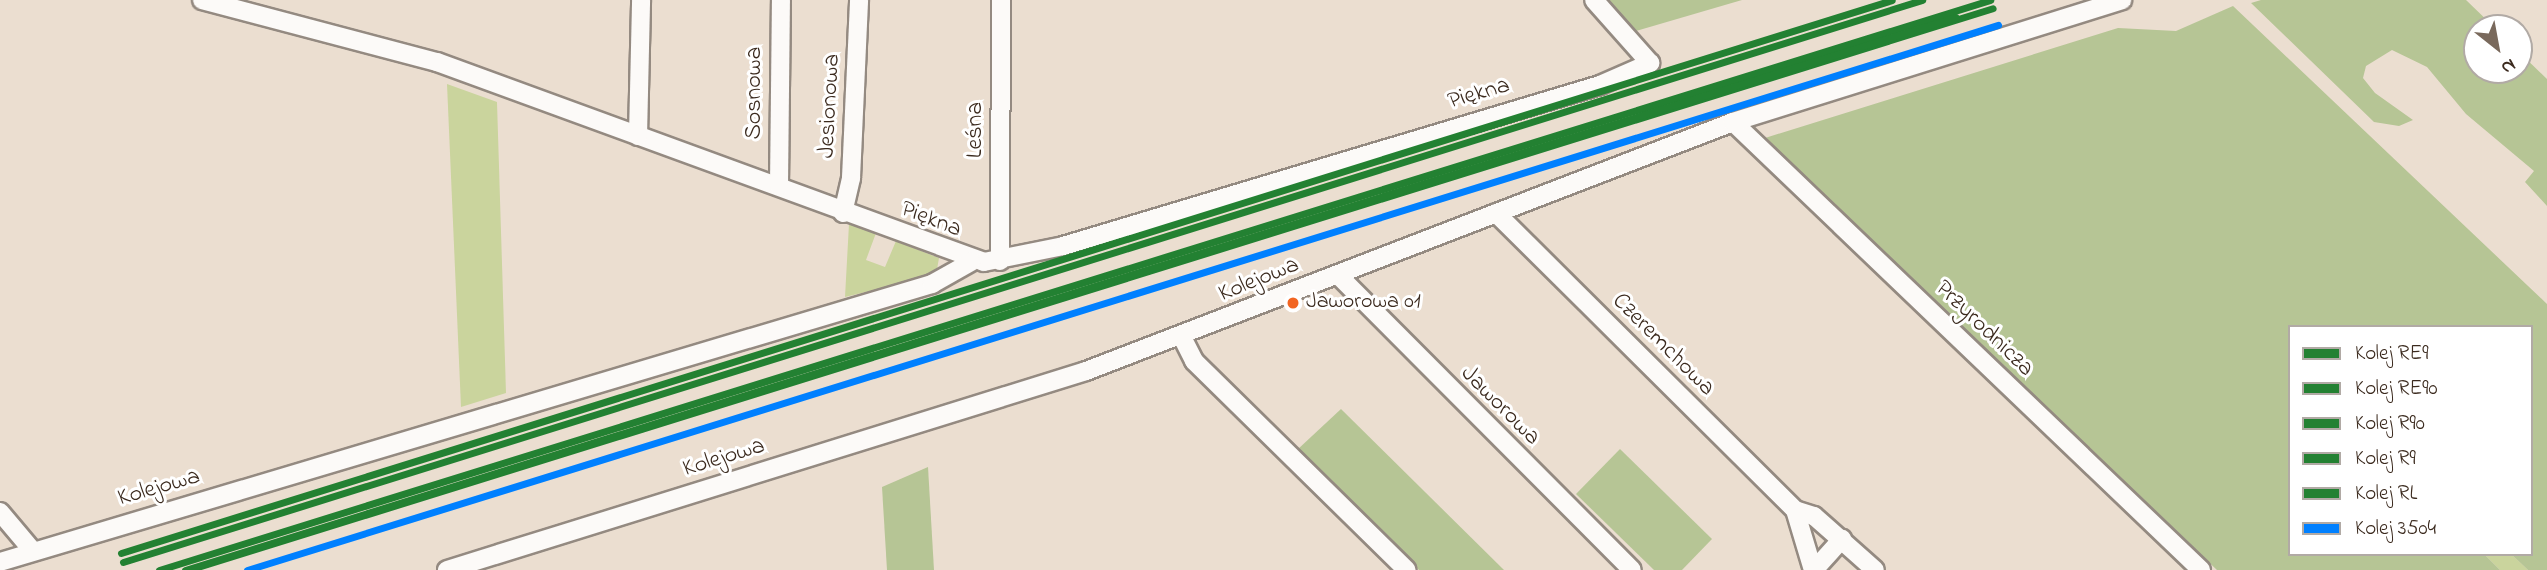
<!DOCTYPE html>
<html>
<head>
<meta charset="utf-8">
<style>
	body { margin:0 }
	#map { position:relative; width:2547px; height:570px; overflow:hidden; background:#ebded0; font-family:"Indie Flower",sans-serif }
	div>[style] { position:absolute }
	.green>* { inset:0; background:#cad49d }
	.forest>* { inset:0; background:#b6c595 }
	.roads { filter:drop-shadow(2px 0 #948a81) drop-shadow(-2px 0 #948a81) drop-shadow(0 2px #948a81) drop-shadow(0 -2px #948a81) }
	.minor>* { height:18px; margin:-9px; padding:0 9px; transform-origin:9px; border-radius:9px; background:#fcfaf8 }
	.rail-1>* { height:7px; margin:-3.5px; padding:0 3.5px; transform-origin:3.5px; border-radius:3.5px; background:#238132 }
	.rail-2>* { height:7px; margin:-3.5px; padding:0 3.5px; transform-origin:3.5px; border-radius:3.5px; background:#238132 }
	.rail-3>* { height:7px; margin:-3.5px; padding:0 3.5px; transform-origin:3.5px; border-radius:3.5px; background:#238132 }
	.rail-4>* { height:7px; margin:-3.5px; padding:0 3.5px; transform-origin:3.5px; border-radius:3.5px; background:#238132 }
	.rail-5>* { height:7px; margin:-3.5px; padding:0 3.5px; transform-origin:3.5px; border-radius:3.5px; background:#238132 }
	.rail-6>* { height:7px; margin:-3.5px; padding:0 3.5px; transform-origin:3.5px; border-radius:3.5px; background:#0080ff }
	.dots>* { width:19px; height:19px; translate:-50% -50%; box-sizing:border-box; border:4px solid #fff; border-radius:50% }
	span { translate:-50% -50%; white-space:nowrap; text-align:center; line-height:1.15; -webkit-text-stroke:6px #fff; paint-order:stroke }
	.bus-label { font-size:22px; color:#3b2a1e }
	.left { translate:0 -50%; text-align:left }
	.street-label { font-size:24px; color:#3b2a1e }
	.legend { position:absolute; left:2288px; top:325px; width:245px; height:231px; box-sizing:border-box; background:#fff; border:2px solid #b1aaa5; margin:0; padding:9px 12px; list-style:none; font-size:21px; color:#3b2a1e }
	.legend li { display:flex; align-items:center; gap:14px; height:35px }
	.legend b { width:35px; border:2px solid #b1aaa5 }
	.north { position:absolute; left:2463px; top:14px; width:70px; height:70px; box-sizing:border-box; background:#fff; border:2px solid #b1aaa5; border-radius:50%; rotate:149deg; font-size:19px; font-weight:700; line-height:28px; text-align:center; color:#3b2a1e }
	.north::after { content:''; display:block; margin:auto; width:24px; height:32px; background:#79695c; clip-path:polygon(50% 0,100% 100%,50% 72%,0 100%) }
</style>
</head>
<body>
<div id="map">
	<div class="green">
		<i style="clip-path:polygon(447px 84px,497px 102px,506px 393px,461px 407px)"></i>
		<i style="clip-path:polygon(849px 224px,876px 233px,866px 260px,885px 267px,896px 241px,939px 258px,936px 275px,845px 297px)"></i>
		<i style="clip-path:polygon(2484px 554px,2511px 554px,2528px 570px,2500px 570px)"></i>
	</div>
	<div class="forest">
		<i style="clip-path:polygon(1603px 0,1742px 0,1636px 31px)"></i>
		<i style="clip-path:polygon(2261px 0,2466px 0,2495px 28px,2477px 28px,2477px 70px,2519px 70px,2519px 52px,2547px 79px,2547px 206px,2525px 182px,2534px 171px,2466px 114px,2427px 67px,2392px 50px,2366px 66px,2363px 78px,2375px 93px,2413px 120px,2399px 126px,2374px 122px,2251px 3px)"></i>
		<i style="clip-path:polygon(2233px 6px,2547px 304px,2547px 570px,2528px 570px,2511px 554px,2531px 554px,2531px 327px,2290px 327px,2290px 554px,2484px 554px,2500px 570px,2217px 570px,1765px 138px,2118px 28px,2176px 31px)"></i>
		<i style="clip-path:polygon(1341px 409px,1504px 570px,1419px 570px,1297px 450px)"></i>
		<i style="clip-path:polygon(1620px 449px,1712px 539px,1682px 570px,1654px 570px,1576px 494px)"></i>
		<i style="clip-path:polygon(928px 467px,934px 570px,887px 570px,882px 487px)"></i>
	</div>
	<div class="roads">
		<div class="minor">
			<i style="left:202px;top:0;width:243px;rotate:14.8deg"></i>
			<i style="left:437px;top:62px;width:582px;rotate:20.08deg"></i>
			<i style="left:984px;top:262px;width:81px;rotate:-11.4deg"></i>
			<i style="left:1063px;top:246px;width:561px;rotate:-16.69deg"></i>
			<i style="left:1600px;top:85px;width:55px;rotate:-23.7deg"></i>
			<i style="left:1650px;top:63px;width:84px;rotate:-131.6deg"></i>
			<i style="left:1733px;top:122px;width:648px;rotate:43.75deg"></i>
			<i style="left:638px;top:136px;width:136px;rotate:-88.7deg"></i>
			<i style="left:779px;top:186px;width:186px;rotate:-89.4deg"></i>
			<i style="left:843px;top:213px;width:36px;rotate:-77deg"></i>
			<i style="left:851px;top:178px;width:178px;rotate:-87.4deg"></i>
			<i style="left:1496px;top:213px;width:421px;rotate:44.8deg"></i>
			<i style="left:1795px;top:510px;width:20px;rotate:18deg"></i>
			<i style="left:1814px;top:516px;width:81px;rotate:41.5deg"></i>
			<i style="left:1000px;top:261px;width:261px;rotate:-89.8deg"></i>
			<i style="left:1338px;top:275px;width:416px;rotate:45.1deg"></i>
			<i style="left:1182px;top:337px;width:27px;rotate:63deg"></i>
			<i style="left:1194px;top:361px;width:298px;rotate:44.5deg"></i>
			<i style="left:1795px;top:510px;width:63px;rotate:73.3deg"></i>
			<i style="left:0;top:512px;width:50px;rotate:49.9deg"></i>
			<i style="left:0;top:562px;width:973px;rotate:-16.61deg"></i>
			<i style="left:932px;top:284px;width:45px;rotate:-29.4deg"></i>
			<i style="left:447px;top:570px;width:669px;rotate:-17.3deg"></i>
			<i style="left:1086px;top:371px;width:693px;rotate:-21.05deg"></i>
			<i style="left:1733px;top:122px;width:408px;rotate:-17.4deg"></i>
			<i style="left:1814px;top:570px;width:42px;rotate:-47.9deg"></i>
		</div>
	</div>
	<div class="rail-1">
		<i style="left:159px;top:570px;width:1918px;rotate:-17.29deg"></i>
	</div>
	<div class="rail-2">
		<i style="left:188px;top:570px;width:1890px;rotate:-17.29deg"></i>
	</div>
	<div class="rail-3">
		<i style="left:123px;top:562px;width:1885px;rotate:-17.35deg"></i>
	</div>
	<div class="rail-4">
		<i style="left:185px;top:570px;width:1855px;rotate:-17.34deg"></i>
	</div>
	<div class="rail-5">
		<i style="left:121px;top:553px;width:1855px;rotate:-17.34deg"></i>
	</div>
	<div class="rail-6">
		<i style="left:247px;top:570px;width:1834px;rotate:-17.29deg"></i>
	</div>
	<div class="dots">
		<i style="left:1293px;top:303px;background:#f26522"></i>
	</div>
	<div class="bus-label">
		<span class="left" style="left:1306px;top:303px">Jaworowa 01</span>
	</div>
	<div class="street-label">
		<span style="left:755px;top:93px;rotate:-90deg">Sosnowa</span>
		<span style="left:1479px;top:94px;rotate:-16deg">Piękna</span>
		<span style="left:830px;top:106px;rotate:-87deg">Jesionowa</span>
		<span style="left:976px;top:130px;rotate:-90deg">Leśna</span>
		<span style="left:931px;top:220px;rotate:21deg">Piękna</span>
		<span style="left:1259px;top:280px;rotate:-22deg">Kolejowa</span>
		<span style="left:1984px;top:329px;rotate:44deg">Przyrodnicza</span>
		<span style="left:1663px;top:345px;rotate:45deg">Czeremchowa</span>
		<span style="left:1500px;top:406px;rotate:45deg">Jaworowa</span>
		<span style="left:724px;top:458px;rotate:-17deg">Kolejowa</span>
		<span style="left:159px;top:488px;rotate:-16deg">Kolejowa</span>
	</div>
	<ul class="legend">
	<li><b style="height:9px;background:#238132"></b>Kolej RE9</li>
	<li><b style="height:9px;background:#238132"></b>Kolej RE90</li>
	<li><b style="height:9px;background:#238132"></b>Kolej R90</li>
	<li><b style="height:9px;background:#238132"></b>Kolej R9</li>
	<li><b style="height:9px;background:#238132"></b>Kolej RL</li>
	<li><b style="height:9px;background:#0080ff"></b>Kolej 3504</li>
	</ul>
	<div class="north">N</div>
</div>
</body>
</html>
